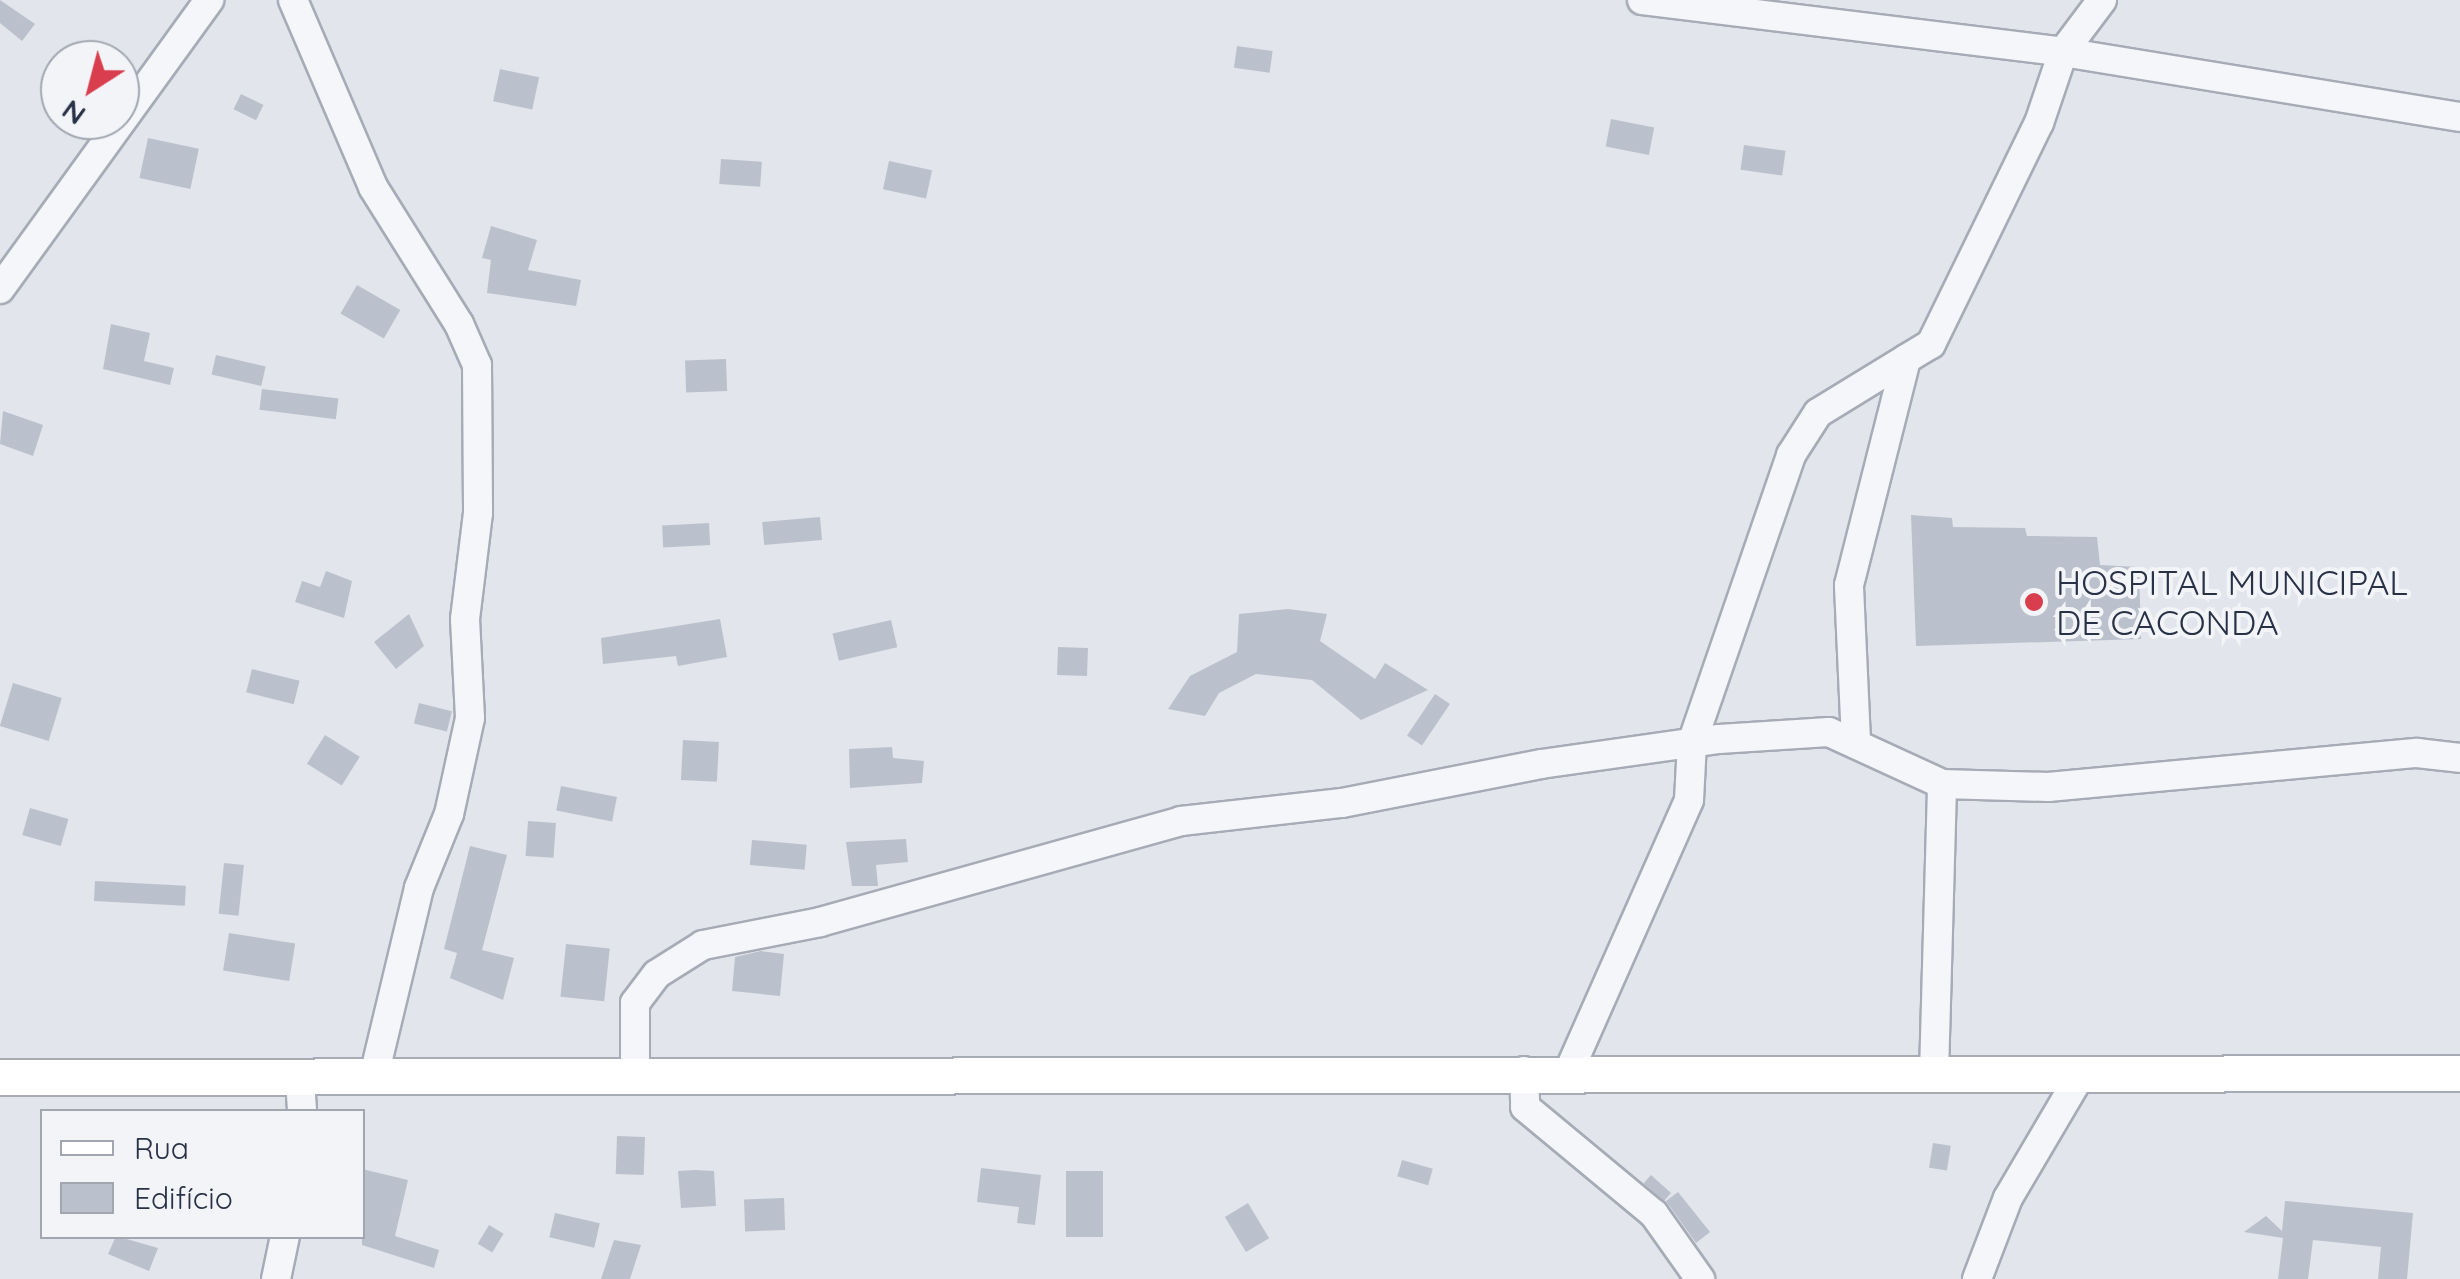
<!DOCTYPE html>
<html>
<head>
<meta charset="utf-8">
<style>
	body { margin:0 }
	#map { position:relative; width:2460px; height:1279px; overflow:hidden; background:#e2e5eb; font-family:Quicksand,sans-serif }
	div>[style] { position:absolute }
	.building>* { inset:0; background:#bbc1cc; transform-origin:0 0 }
	.roads { filter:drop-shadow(2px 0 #a6abb6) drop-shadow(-2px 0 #a6abb6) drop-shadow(0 2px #a6abb6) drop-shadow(0 -2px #a6abb6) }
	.minor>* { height:28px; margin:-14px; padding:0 14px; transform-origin:14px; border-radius:14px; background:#f5f6f9 }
	.major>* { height:35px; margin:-17.5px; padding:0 17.5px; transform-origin:17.5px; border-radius:17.5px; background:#fff }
	.dots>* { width:28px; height:28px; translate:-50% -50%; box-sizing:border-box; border:5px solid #f2f4f8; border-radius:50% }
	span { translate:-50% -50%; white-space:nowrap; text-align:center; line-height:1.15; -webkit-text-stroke:8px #f2f4f8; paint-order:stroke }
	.poi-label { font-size:35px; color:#283145 }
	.left { translate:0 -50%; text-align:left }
	.legend { position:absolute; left:40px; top:1109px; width:325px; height:130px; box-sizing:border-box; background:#f2f4f8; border:2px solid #a1a6b0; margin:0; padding:12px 18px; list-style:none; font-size:30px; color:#283145 }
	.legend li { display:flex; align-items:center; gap:20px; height:50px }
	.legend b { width:50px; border:2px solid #a1a6b0 }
	.north { position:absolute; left:40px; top:40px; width:100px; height:100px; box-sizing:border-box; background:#f2f4f8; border:2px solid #a1a6b0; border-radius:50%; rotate:216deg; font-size:28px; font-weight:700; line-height:40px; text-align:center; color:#283145 }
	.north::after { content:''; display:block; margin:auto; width:35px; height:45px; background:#d93e4e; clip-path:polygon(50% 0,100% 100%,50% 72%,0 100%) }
</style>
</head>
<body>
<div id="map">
	<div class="building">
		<i style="clip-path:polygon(0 0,35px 24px,22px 41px,0 23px)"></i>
		<i style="left:1237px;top:46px;width:36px;height:22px;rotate:8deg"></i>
		<i style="left:500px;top:69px;width:40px;height:33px;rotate:12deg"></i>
		<i style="left:241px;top:94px;width:25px;height:17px;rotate:26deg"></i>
		<i style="left:1611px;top:119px;width:44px;height:28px;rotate:11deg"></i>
		<i style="left:148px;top:138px;width:52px;height:41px;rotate:12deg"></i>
		<i style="left:1744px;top:145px;width:42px;height:25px;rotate:8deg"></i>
		<i style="left:721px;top:159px;width:41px;height:25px;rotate:4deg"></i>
		<i style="left:889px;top:161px;width:44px;height:29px;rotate:12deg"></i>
		<i style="clip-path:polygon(491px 226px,537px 240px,528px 270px,581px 280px,576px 306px,487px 293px,491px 260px,482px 258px)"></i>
		<i style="left:357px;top:285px;width:50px;height:33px;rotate:30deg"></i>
		<i style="clip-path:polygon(111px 324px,150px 333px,144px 361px,174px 368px,170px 385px,103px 369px)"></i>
		<i style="left:216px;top:355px;width:51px;height:20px;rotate:13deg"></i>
		<i style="left:726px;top:359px;width:32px;height:41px;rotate:88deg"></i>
		<i style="left:262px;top:389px;width:77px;height:21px;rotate:7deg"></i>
		<i style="clip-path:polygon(3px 411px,43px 425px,33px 456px,0 444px)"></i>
		<i style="clip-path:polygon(1911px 515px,1952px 518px,1953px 527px,2025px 528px,2027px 536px,2097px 537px,2100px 565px,2139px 567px,2141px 639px,1916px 646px)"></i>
		<i style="left:820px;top:517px;width:23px;height:58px;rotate:85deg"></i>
		<i style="left:709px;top:523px;width:22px;height:47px;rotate:87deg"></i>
		<i style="clip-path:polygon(326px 571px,352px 581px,344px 618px,295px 602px,302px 581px,320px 587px)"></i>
		<i style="clip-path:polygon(1288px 609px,1327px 614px,1320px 641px,1375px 679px,1385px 663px,1428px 690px,1361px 720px,1312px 680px,1256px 674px,1219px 693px,1205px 716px,1168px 709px,1190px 676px,1237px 652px,1239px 614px)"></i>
		<i style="clip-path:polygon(409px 614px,424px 646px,396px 669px,374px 642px)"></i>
		<i style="clip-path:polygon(720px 619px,727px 657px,678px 666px,676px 656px,603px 664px,601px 638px)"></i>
		<i style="left:891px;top:620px;width:28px;height:60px;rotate:77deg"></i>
		<i style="left:1058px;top:647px;width:30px;height:28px;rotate:2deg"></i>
		<i style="left:252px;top:669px;width:49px;height:24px;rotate:14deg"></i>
		<i style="left:13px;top:683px;width:51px;height:45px;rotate:17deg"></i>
		<i style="left:1435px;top:694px;width:18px;height:50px;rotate:34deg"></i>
		<i style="left:419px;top:703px;width:34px;height:21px;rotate:14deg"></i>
		<i style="left:325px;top:735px;width:41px;height:34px;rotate:32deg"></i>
		<i style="left:683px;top:740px;width:36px;height:40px;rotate:3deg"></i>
		<i style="clip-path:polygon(892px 747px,893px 758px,924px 761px,922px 783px,850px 788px,849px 749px)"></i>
		<i style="left:561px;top:786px;width:57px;height:25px;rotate:11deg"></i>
		<i style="left:30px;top:808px;width:40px;height:28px;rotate:16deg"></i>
		<i style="left:528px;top:821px;width:28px;height:35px;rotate:4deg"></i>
		<i style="clip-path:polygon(906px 839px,908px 862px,876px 865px,878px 886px,852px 886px,846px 842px)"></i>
		<i style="left:752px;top:840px;width:55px;height:25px;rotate:5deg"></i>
		<i style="clip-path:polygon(470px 846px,507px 855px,482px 950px,514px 958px,503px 1000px,450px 978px,457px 953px,444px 949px)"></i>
		<i style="left:224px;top:863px;width:20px;height:51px;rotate:6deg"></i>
		<i style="left:95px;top:881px;width:91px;height:20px;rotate:3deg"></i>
		<i style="left:229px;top:933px;width:67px;height:38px;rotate:9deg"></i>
		<i style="left:566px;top:944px;width:44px;height:53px;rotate:6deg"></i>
		<i style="clip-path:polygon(761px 951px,784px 954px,780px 996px,732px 991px,735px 957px)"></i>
		<i style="left:617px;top:1136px;width:28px;height:38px;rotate:2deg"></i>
		<i style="left:1933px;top:1143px;width:18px;height:25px;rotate:9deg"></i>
		<i style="left:1402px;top:1160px;width:32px;height:17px;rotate:16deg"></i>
		<i style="clip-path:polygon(981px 1168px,1041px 1175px,1035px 1225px,1017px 1223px,1019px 1207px,977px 1202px)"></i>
		<i style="clip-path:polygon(362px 1169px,408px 1180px,395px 1236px,439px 1250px,434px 1268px,362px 1245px)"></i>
		<i style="clip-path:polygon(695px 1170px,714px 1171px,716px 1206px,681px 1208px,678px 1171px)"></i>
		<i style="left:1066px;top:1171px;width:37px;height:66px"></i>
		<i style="left:1651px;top:1175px;width:27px;height:11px;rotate:42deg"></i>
		<i style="clip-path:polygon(1678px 1192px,1710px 1232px,1696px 1243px,1666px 1201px)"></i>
		<i style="left:784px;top:1198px;width:32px;height:40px;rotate:88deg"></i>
		<i style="clip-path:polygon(2285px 1201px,2413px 1213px,2407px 1279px,2378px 1279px,2381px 1247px,2313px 1240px,2308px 1279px,2278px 1279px,2283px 1238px,2244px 1232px,2266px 1216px,2282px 1231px)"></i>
		<i style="left:1248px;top:1203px;width:41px;height:27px;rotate:59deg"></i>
		<i style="left:555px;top:1213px;width:46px;height:25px;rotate:13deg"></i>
		<i style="left:489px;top:1225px;width:17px;height:22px;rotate:31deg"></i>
		<i style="clip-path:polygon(116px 1236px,158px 1248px,149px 1271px,108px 1254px)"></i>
		<i style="clip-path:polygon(614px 1240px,641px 1245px,630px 1279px,601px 1279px)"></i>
	</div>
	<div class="roads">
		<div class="minor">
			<i style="left:293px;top:0;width:203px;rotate:66.8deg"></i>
			<i style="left:373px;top:187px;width:162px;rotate:57.9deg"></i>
			<i style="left:459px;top:324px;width:45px;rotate:66.3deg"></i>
			<i style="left:477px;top:365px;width:148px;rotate:89.6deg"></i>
			<i style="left:478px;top:513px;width:107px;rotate:97deg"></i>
			<i style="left:465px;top:619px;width:99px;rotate:87.1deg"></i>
			<i style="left:470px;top:718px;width:98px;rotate:102.3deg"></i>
			<i style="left:449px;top:814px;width:80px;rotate:112.1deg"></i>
			<i style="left:419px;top:888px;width:192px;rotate:103.5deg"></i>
			<i style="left:1642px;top:0;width:424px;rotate:7deg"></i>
			<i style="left:2063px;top:52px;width:402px;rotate:9.3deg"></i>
			<i style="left:0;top:289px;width:357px;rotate:-54.1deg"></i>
			<i style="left:1856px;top:741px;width:156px;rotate:-92.6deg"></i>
			<i style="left:1849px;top:585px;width:233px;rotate:-75.8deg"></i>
			<i style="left:1906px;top:359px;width:29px;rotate:-31deg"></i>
			<i style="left:1931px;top:344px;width:246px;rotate:-64deg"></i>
			<i style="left:2039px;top:123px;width:75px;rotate:-71.3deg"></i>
			<i style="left:2063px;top:52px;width:65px;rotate:-53.1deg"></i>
			<i style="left:1524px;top:1071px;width:36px;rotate:88deg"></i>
			<i style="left:1525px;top:1107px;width:168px;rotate:39.7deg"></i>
			<i style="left:1654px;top:1214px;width:80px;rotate:54.7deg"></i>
			<i style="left:1569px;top:1071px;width:296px;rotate:-66.1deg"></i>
			<i style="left:1689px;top:800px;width:57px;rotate:-87deg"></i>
			<i style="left:1692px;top:743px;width:305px;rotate:-71deg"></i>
			<i style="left:1791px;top:455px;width:50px;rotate:-57.3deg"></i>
			<i style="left:1818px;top:413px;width:103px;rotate:-31.5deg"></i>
			<i style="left:1934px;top:1074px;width:290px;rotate:-88.4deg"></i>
			<i style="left:635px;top:1075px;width:72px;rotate:-90deg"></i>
			<i style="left:635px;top:1003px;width:36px;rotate:-53deg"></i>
			<i style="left:657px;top:974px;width:54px;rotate:-32.2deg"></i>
			<i style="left:703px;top:945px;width:119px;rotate:-11.1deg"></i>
			<i style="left:820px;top:922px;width:375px;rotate:-15.6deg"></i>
			<i style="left:1181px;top:821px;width:162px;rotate:-6.4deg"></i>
			<i style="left:1342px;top:803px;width:203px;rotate:-11.1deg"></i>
			<i style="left:1541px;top:764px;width:180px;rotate:-8deg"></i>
			<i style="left:1719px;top:739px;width:110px;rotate:-3.6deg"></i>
			<i style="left:1829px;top:732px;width:124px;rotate:24.7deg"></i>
			<i style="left:1942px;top:784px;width:106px;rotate:1.6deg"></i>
			<i style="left:2048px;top:787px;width:371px;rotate:-5.3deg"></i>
			<i style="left:2417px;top:753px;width:43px;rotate:6.6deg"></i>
			<i style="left:300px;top:1081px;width:31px;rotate:86deg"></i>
			<i style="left:276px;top:1279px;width:44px;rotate:-78.2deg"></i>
			<i style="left:1977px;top:1279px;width:87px;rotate:-69.1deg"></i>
			<i style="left:2008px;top:1198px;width:144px;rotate:-59.5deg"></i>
		</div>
		<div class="major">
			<i style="left:0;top:1077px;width:2460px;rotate:-0.09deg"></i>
		</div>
	</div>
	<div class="dots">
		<i style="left:2034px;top:602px;background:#d93e4e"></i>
	</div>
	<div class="poi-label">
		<span class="left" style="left:2056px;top:602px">HOSPITAL MUNICIPAL<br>DE CACONDA</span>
	</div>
	<ul class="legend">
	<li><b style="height:12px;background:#fff"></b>Rua</li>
	<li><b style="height:28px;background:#bbc1cc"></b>Edifício</li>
	</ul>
	<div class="north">N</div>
</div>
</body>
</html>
